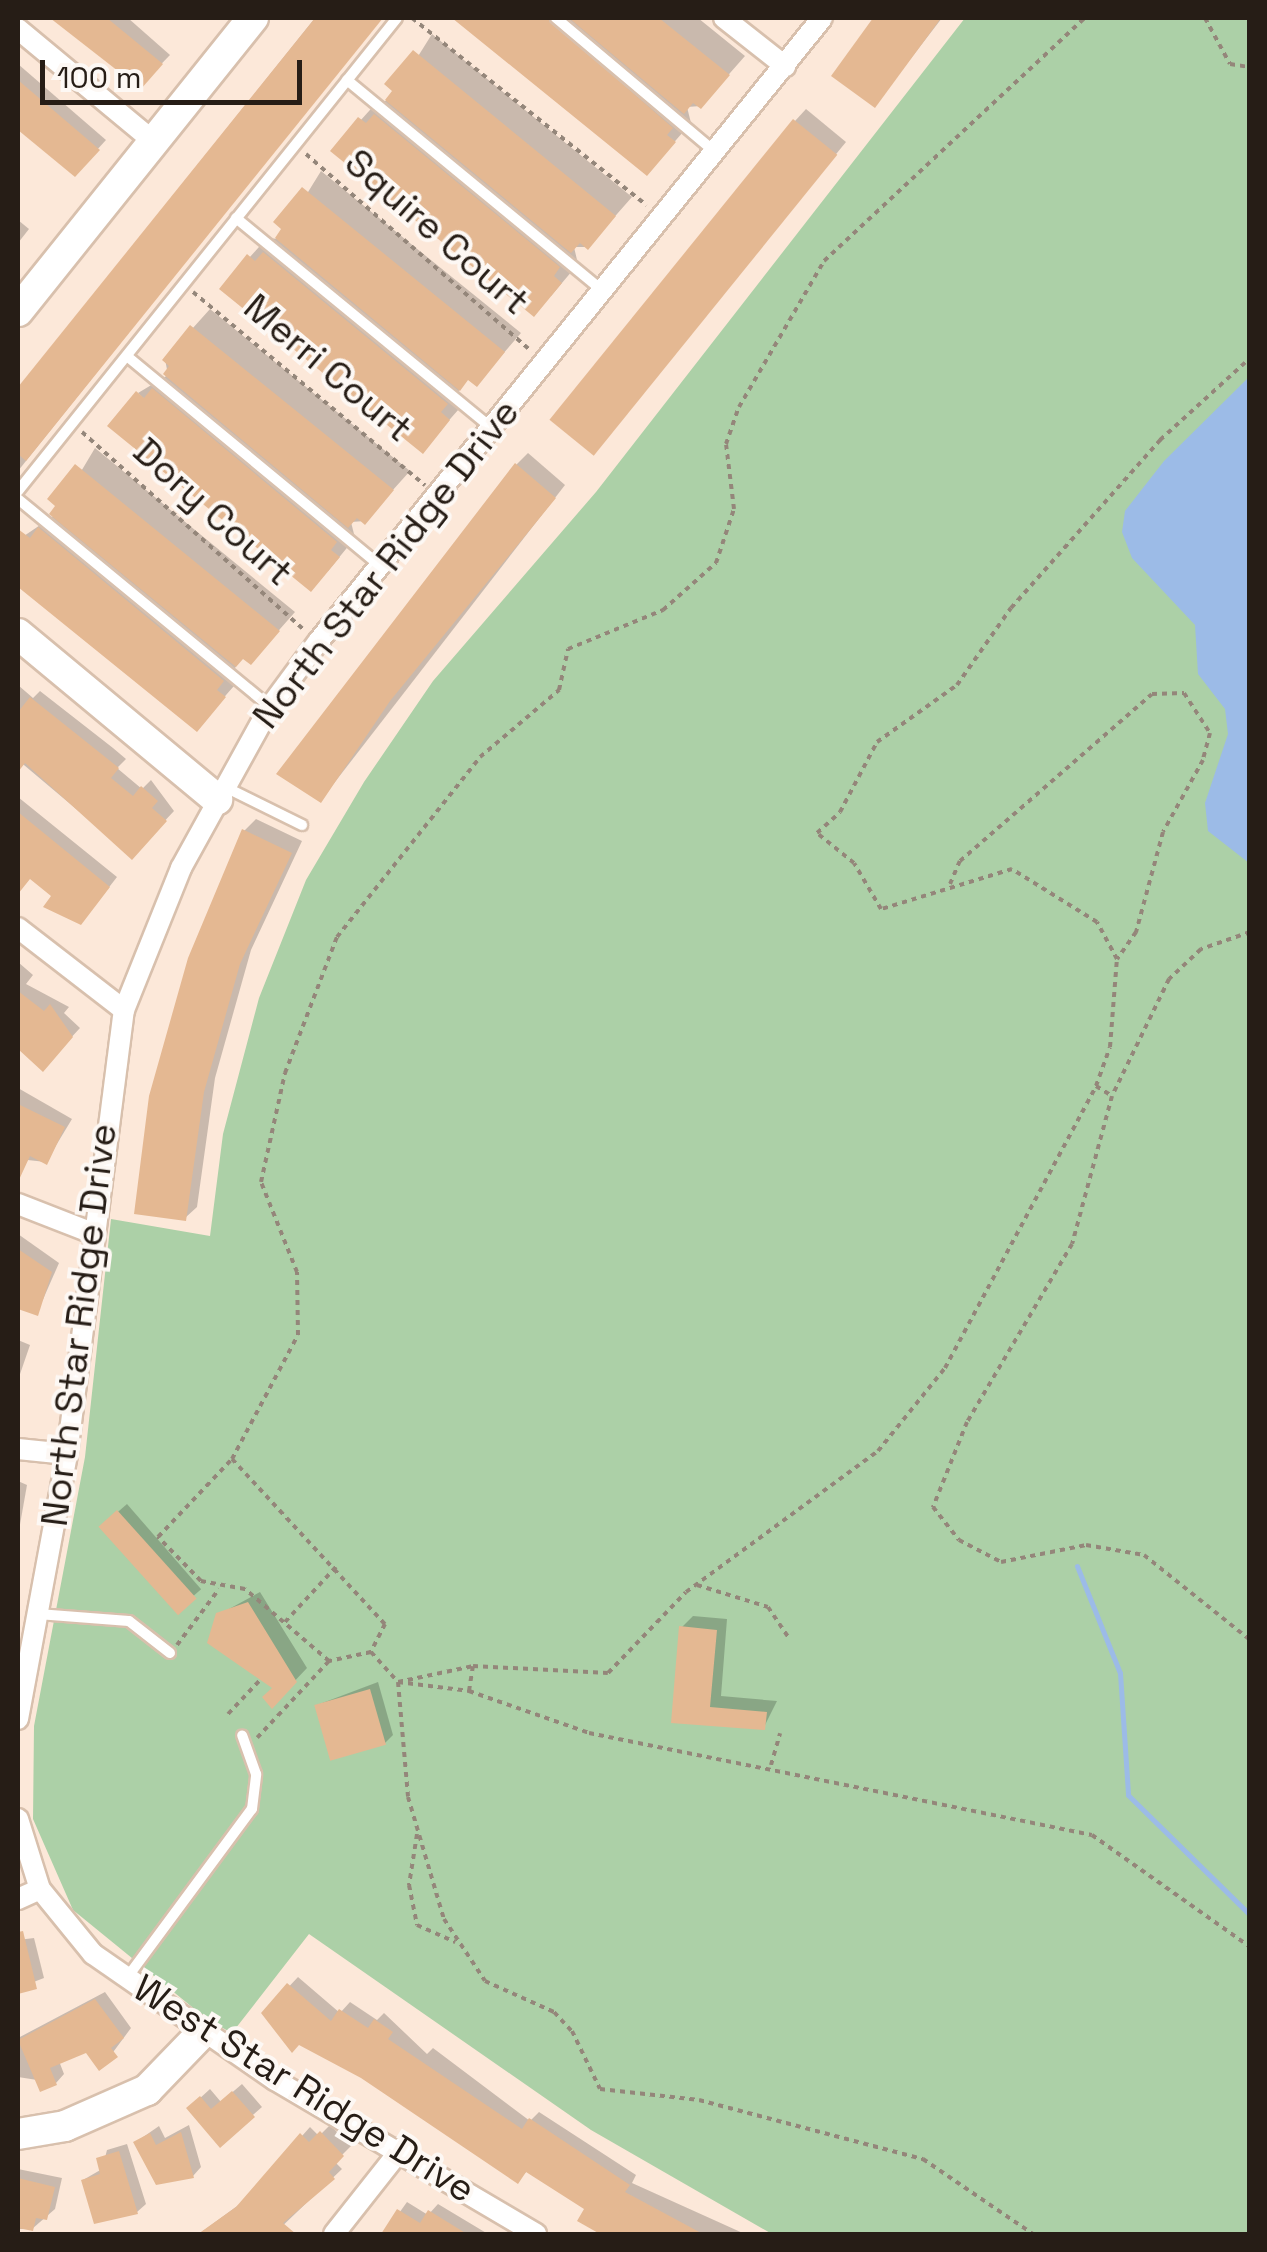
<!DOCTYPE html>
<html>
<head>
<meta charset="utf-8">
<style>
	body { margin:0 }
	#map { position:relative; width:1267px; height:2252px; overflow:hidden; background:#fce8d9; font-family:"Space Grotesk",sans-serif }
	div>[style] { position:absolute }
	.green>* { inset:0; background:#acd0a7 }
	.water>* { inset:0; background:#9cbbe7 }
	.shadow>* { inset:0; background:#0003; transform-origin:0 0 }
	.stream>* { height:5px; margin:-2.5px; padding:0 2.5px; transform-origin:2.5px; border-radius:2.5px; background:#9cbbe7 }
	.building>* { inset:0; background:#e4b892; transform-origin:0 0 }
	.path>* { height:4px; margin-top:-2px; transform-origin:0; background:repeating-linear-gradient(90deg,#94867a 0 5px,transparent 0 10px) }
	.roads { filter:drop-shadow(2px 0 #d8c0ad) drop-shadow(-2px 0 #d8c0ad) drop-shadow(0 2px #d8c0ad) drop-shadow(0 -2px #d8c0ad) }
	.lane>* { height:10px; margin:-5px; padding:0 5px; transform-origin:5px; border-radius:5px; background:#fff }
	.street>* { height:20px; margin:-10px; padding:0 10px; transform-origin:10px; border-radius:10px; background:#fff }
	.secondary>* { height:30px; margin:-15px; padding:0 15px; transform-origin:15px; border-radius:15px; background:#fff }
	span { translate:-50% -50%; white-space:nowrap; text-align:center; line-height:1.15; -webkit-text-stroke:8px #fdf8f4; paint-order:stroke }
	.street-label { font-size:38px; color:#261d16 }
	.frame { position:absolute; inset:0; border:20px solid #261d16; pointer-events:none }
	.scale { position:absolute; left:40px; top:60px; width:262px; height:45px; box-sizing:border-box; border:5px solid #261d16; border-top:0; padding-left:12px; font-size:30px; line-height:35px; white-space:nowrap; color:#261d16; -webkit-text-stroke:8px #fdf8f4; paint-order:stroke }
</style>
</head>
<body>
<div id="map">
	<div class="green">
		<i style="clip-path:polygon(965px 18px,1249px 18px,1249px 2234px,772px 2234px,591px 2130px,309px 1934px,232px 2033px,208px 2020px,73px 1910px,33px 1819px,34px 1726px,85px 1457px,111px 1219px,210px 1236px,223px 1134px,259px 998px,306px 880px,364px 782px,433px 681px,596px 492px)"></i>
	</div>
	<div class="water">
		<i style="clip-path:polygon(1249px 377px,1249px 863px,1208px 831px,1205px 803px,1228px 734px,1225px 709px,1198px 674px,1195px 625px,1132px 558px,1122px 532px,1125px 511px,1164px 461px)"></i>
	</div>
	<div class="shadow">
		<i style="clip-path:polygon(61px 18px,128px 18px,170px 55px,140px 86px)"></i>
		<i style="clip-path:polygon(315px 18px,380px 18px,18px 471px,18px 389px)"></i>
		<i style="clip-path:polygon(456px 18px,698px 18px,745px 56px,701px 106px,687px 107px,691px 123px,647px 173px)"></i>
		<i style="clip-path:polygon(877px 18px,942px 18px,875px 105px,834px 76px)"></i>
		<i style="clip-path:polygon(432px 34px,632px 197px,588px 247px,574px 247px,578px 264px,551px 296px,333px 151px,378px 101px,390px 101px)"></i>
		<i style="clip-path:polygon(18px 64px,106px 140px,75px 174px,18px 125px)"></i>
		<i style="clip-path:polygon(806px 109px,846px 142px,603px 438px,795px 121px)"></i>
		<i style="clip-path:polygon(321px 171px,521px 333px,477px 384px,469px 378px,457px 393px,466px 401px,422px 451px,222px 288px,267px 238px,279px 239px)"></i>
		<i style="clip-path:polygon(18px 220px,29px 229px,18px 243px)"></i>
		<i style="clip-path:polygon(210px 309px,410px 471px,365px 521px,351px 522px,355px 538px,328px 571px,138px 393px,168px 375px,165px 359px)"></i>
		<i style="clip-path:polygon(95px 448px,295px 612px,251px 662px,243px 656px,233px 671px,241px 678px,197px 728px,18px 583px,18px 540px,55px 515px)"></i>
		<i style="clip-path:polygon(528px 453px,565px 485px,321px 800px,517px 464px)"></i>
		<i style="clip-path:polygon(18px 685px,33px 698px,40px 691px,113px 748px,126px 759px,117px 768px,142px 789px,151px 780px,174px 811px,132px 856px,18px 760px)"></i>
		<i style="clip-path:polygon(18px 797px,117px 877px,89px 913px,31px 876px,18px 881px)"></i>
		<i style="clip-path:polygon(256px 819px,302px 841px,251px 950px,215px 1078px,197px 1207px,185px 1218px,136px 1212px,244px 831px)"></i>
		<i style="clip-path:polygon(18px 962px,33px 975px,26px 984px,69px 1007px,64px 1013px,80px 1028px,43px 1068px,18px 1048px)"></i>
		<i style="clip-path:polygon(18px 1088px,72px 1119px,46px 1162px,18px 1159px)"></i>
		<i style="clip-path:polygon(18px 1234px,59px 1263px,37px 1313px,18px 1306px)"></i>
		<i style="clip-path:polygon(18px 1340px,30px 1345px,18px 1380px)"></i>
		<i style="clip-path:polygon(18px 1481px,27px 1485px,18px 1536px)"></i>
		<i style="left:127px;top:1504px;width:113px;height:34px;rotate:49deg"></i>
		<i style="clip-path:polygon(260px 1592px,307px 1668px,272px 1705px,275px 1687px,218px 1615px)"></i>
		<i style="clip-path:polygon(693px 1616px,727px 1619px,721px 1696px,777px 1701px,764px 1727px,674px 1720px,681px 1628px)"></i>
		<i style="clip-path:polygon(378px 1682px,393px 1735px,385px 1743px,317px 1705px)"></i>
		<i style="clip-path:polygon(34px 1938px,44px 1978px,18px 1988px,18px 1940px)"></i>
		<i style="clip-path:polygon(298px 1977px,340px 2013px,350px 2002px,377px 2020px,384px 2013px,427px 2054px,433px 2048px,530px 2121px,539px 2112px,636px 2175px,632px 2183px,745px 2234px,611px 2234px,581px 2220px,588px 2208px,528px 2170px,518px 2181px,264px 2013px)"></i>
		<i style="clip-path:polygon(105px 1992px,131px 2028px,108px 2059px,87px 2050px,59px 2061px,64px 2074px,56px 2083px,18px 2077px,18px 2038px)"></i>
		<i style="clip-path:polygon(242px 2084px,262px 2107px,220px 2144px,198px 2100px,210px 2089px,221px 2102px)"></i>
		<i style="clip-path:polygon(189px 2125px,201px 2167px,193px 2176px,136px 2142px,159px 2126px,165px 2138px)"></i>
		<i style="clip-path:polygon(330px 2125px,351px 2146px,335px 2162px,342px 2169px,274px 2234px,199px 2234px,244px 2201px,310px 2127px,319px 2136px)"></i>
		<i style="clip-path:polygon(127px 2144px,146px 2204px,137px 2212px,83px 2180px,102px 2169px,107px 2150px)"></i>
		<i style="clip-path:polygon(18px 2169px,62px 2178px,55px 2209px,32px 2229px,18px 2229px)"></i>
		<i style="clip-path:polygon(407px 2202px,428px 2215px,438px 2204px,488px 2234px,384px 2234px)"></i>
	</div>
	<div class="stream">
		<i style="left:1077px;top:1566px;width:115px;rotate:68.1deg"></i>
		<i style="left:1120px;top:1673px;width:122px;rotate:86.2deg"></i>
		<i style="left:1128px;top:1795px;width:171px;rotate:44.5deg"></i>
	</div>
	<div class="building">
		<i style="clip-path:polygon(50px 18px,107px 18px,163px 64px,141px 89px)"></i>
		<i style="clip-path:polygon(315px 18px,383px 18px,26px 461px,18px 454px,18px 387px)"></i>
		<i style="clip-path:polygon(452px 18px,547px 18px,673px 128px,667px 135px,676px 142px,647px 176px)"></i>
		<i style="clip-path:polygon(569px 18px,659px 18px,730px 75px,701px 109px,693px 103px,684px 114px)"></i>
		<i style="clip-path:polygon(873px 18px,941px 18px,875px 108px,831px 76px)"></i>
		<i style="clip-path:polygon(413px 50px,616px 216px,588px 250px,580px 243px,571px 253px,385px 100px,392px 91px,384px 84px)"></i>
		<i style="clip-path:polygon(18px 80px,100px 150px,75px 177px,18px 130px)"></i>
		<i style="clip-path:polygon(374px 114px,560px 267px,554px 276px,562px 283px,534px 317px,330px 151px,358px 117px,366px 123px)"></i>
		<i style="left:793px;top:119px;width:57px;height:387px;rotate:39deg"></i>
		<i style="clip-path:polygon(302px 187px,505px 352px,477px 387px,468px 380px,460px 391px,275px 238px,281px 229px,273px 222px)"></i>
		<i style="clip-path:polygon(263px 252px,448px 404px,441px 412px,450px 420px,423px 454px,219px 289px,247px 254px,255px 261px)"></i>
		<i style="clip-path:polygon(190px 325px,394px 490px,365px 525px,357px 518px,348px 528px,163px 374px,169px 366px,162px 360px)"></i>
		<i style="clip-path:polygon(152px 388px,337px 542px,331px 550px,340px 557px,311px 592px,107px 426px,136px 391px,144px 398px)"></i>
		<i style="clip-path:polygon(515px 463px,556px 498px,390px 701px,321px 803px,276px 774px)"></i>
		<i style="clip-path:polygon(75px 464px,280px 631px,251px 665px,243px 659px,236px 667px,49px 514px,55px 506px,47px 499px)"></i>
		<i style="clip-path:polygon(38px 527px,224px 681px,217px 690px,226px 697px,197px 732px,18px 587px,18px 529px,30px 538px)"></i>
		<i style="clip-path:polygon(30px 697px,119px 768px,111px 778px,133px 796px,141px 786px,158px 801px,152px 808px,167px 821px,132px 860px,25px 763px,18px 772px,18px 712px)"></i>
		<i style="clip-path:polygon(18px 812px,110px 887px,81px 925px,43px 907px,51px 896px,30px 879px,18px 894px)"></i>
		<i style="clip-path:polygon(242px 829px,292px 853px,240px 964px,204px 1092px,186px 1221px,134px 1214px,149px 1096px,188px 958px)"></i>
		<i style="clip-path:polygon(18px 991px,44px 1011px,50px 1004px,73px 1037px,43px 1072px,18px 1049px)"></i>
		<i style="clip-path:polygon(18px 1104px,65px 1127px,47px 1165px,30px 1156px,18px 1182px)"></i>
		<i style="clip-path:polygon(18px 1249px,52px 1272px,38px 1316px,18px 1309px)"></i>
		<i style="left:117px;top:1510px;width:119px;height:25px;rotate:48deg"></i>
		<i style="clip-path:polygon(248px 1602px,297px 1682px,272px 1709px,262px 1697px,272px 1688px,207px 1643px,216px 1613px)"></i>
		<i style="clip-path:polygon(679px 1626px,717px 1630px,710px 1707px,767px 1712px,765px 1730px,671px 1723px)"></i>
		<i style="left:370px;top:1689px;width:58px;height:58px;rotate:74deg"></i>
		<i style="clip-path:polygon(23px 1931px,37px 1989px,18px 1994px,18px 1932px)"></i>
		<i style="clip-path:polygon(287px 1983px,331px 2021px,339px 2009px,368px 2028px,374px 2019px,393px 2032px,388px 2039px,522px 2129px,529px 2118px,630px 2185px,625px 2192px,703px 2234px,600px 2234px,577px 2221px,584px 2209px,526px 2172px,518px 2184px,361px 2078px,299px 2045px,292px 2053px,261px 2013px)"></i>
		<i style="clip-path:polygon(95px 1999px,124px 2038px,111px 2048px,118px 2057px,99px 2071px,86px 2053px,50px 2068px,57px 2085px,40px 2092px,18px 2040px)"></i>
		<i style="clip-path:polygon(232px 2091px,255px 2117px,220px 2148px,186px 2108px,200px 2096px,211px 2109px)"></i>
		<i style="clip-path:polygon(320px 2131px,344px 2156px,329px 2172px,335px 2179px,283px 2223px,296px 2234px,198px 2234px,236px 2207px,300px 2133px,309px 2142px)"></i>
		<i style="clip-path:polygon(181px 2132px,194px 2178px,156px 2185px,133px 2142px,150px 2133px,156px 2145px)"></i>
		<i style="clip-path:polygon(119px 2151px,138px 2214px,94px 2224px,81px 2180px,100px 2174px,96px 2158px)"></i>
		<i style="clip-path:polygon(18px 2178px,55px 2187px,47px 2220px,36px 2218px,33px 2231px,18px 2228px)"></i>
		<i style="clip-path:polygon(397px 2209px,420px 2223px,428px 2210px,467px 2234px,381px 2234px)"></i>
	</div>
	<div class="path">
		<i style="left:412px;top:18px;width:300px;rotate:38.6deg"></i>
		<i style="left:1205px;top:18px;width:52px;rotate:61.5deg"></i>
		<i style="left:1230px;top:64px;width:20px;rotate:9deg"></i>
		<i style="left:1248px;top:18px;width:4px;rotate:56deg"></i>
		<i style="left:306px;top:154px;width:300px;rotate:41.2deg"></i>
		<i style="left:193px;top:292px;width:302px;rotate:39.8deg"></i>
		<i style="left:82px;top:432px;width:296px;rotate:41.7deg"></i>
		<i style="left:950px;top:884px;width:25px;rotate:-67deg"></i>
		<i style="left:960px;top:861px;width:254px;rotate:-41deg"></i>
		<i style="left:1152px;top:694px;width:32px;rotate:-2deg"></i>
		<i style="left:1184px;top:693px;width:48px;rotate:57deg"></i>
		<i style="left:1210px;top:733px;width:28px;rotate:105deg"></i>
		<i style="left:1203px;top:760px;width:82px;rotate:119.1deg"></i>
		<i style="left:1163px;top:832px;width:104px;rotate:105.1deg"></i>
		<i style="left:1136px;top:932px;width:33px;rotate:125deg"></i>
		<i style="left:1250px;top:932px;width:52px;rotate:160.9deg"></i>
		<i style="left:1201px;top:949px;width:44px;rotate:136.8deg"></i>
		<i style="left:1169px;top:979px;width:130px;rotate:116deg"></i>
		<i style="left:1112px;top:1096px;width:153px;rotate:105.1deg"></i>
		<i style="left:1072px;top:1244px;width:207px;rotate:120.5deg"></i>
		<i style="left:967px;top:1422px;width:92px;rotate:111.8deg"></i>
		<i style="left:933px;top:1507px;width:42px;rotate:51.8deg"></i>
		<i style="left:959px;top:1540px;width:47px;rotate:27.6deg"></i>
		<i style="left:1001px;top:1562px;width:87px;rotate:-11.3deg"></i>
		<i style="left:1086px;top:1545px;width:59px;rotate:9.8deg"></i>
		<i style="left:1144px;top:1555px;width:136px;rotate:38.7deg"></i>
		<i style="left:1096px;top:1086px;width:19px;rotate:32deg"></i>
		<i style="left:232px;top:1459px;width:225px;rotate:47.2deg"></i>
		<i style="left:385px;top:1624px;width:31px;rotate:117deg"></i>
		<i style="left:371px;top:1652px;width:43px;rotate:167.9deg"></i>
		<i style="left:329px;top:1661px;width:105px;rotate:133.1deg"></i>
		<i style="left:697px;top:1585px;width:74px;rotate:17.2deg"></i>
		<i style="left:768px;top:1607px;width:36px;rotate:56deg"></i>
		<i style="left:285px;top:1622px;width:75px;rotate:-47.2deg"></i>
		<i style="left:177px;top:1645px;width:70px;rotate:-53.1deg"></i>
		<i style="left:371px;top:1652px;width:40px;rotate:48deg"></i>
		<i style="left:398px;top:1682px;width:72px;rotate:7.2deg"></i>
		<i style="left:469px;top:1691px;width:127px;rotate:19.3deg"></i>
		<i style="left:589px;top:1733px;width:513px;rotate:11.46deg"></i>
		<i style="left:1092px;top:1835px;width:194px;rotate:35.3deg"></i>
		<i style="left:329px;top:1661px;width:111px;rotate:-139.4deg"></i>
		<i style="left:245px;top:1589px;width:45px;rotate:-169.7deg"></i>
		<i style="left:201px;top:1581px;width:62px;rotate:-134.3deg"></i>
		<i style="left:158px;top:1537px;width:108px;rotate:-46.5deg"></i>
		<i style="left:232px;top:1459px;width:140px;rotate:-62deg"></i>
		<i style="left:298px;top:1335px;width:63px;rotate:-90.9deg"></i>
		<i style="left:297px;top:1272px;width:97px;rotate:-111.8deg"></i>
		<i style="left:261px;top:1182px;width:112px;rotate:-77.6deg"></i>
		<i style="left:285px;top:1073px;width:146px;rotate:-69.1deg"></i>
		<i style="left:337px;top:937px;width:230px;rotate:-51.5deg"></i>
		<i style="left:480px;top:757px;width:104px;rotate:-40.3deg"></i>
		<i style="left:559px;top:690px;width:42px;rotate:-77.6deg"></i>
		<i style="left:568px;top:649px;width:103px;rotate:-22.3deg"></i>
		<i style="left:663px;top:610px;width:71px;rotate:-41.6deg"></i>
		<i style="left:716px;top:563px;width:57px;rotate:-71.6deg"></i>
		<i style="left:734px;top:509px;width:65px;rotate:-97deg"></i>
		<i style="left:726px;top:444px;width:39px;rotate:-71deg"></i>
		<i style="left:739px;top:407px;width:169px;rotate:-59.8deg"></i>
		<i style="left:824px;top:261px;width:357px;rotate:-43deg"></i>
		<i style="left:398px;top:1682px;width:77px;rotate:-12deg"></i>
		<i style="left:473px;top:1666px;width:135px;rotate:3deg"></i>
		<i style="left:608px;top:1673px;width:112px;rotate:-46.1deg"></i>
		<i style="left:686px;top:1592px;width:238px;rotate:-36.3deg"></i>
		<i style="left:878px;top:1451px;width:107px;rotate:-51.1deg"></i>
		<i style="left:945px;top:1368px;width:320px;rotate:-61.8deg"></i>
		<i style="left:1096px;top:1086px;width:41px;rotate:-70.3deg"></i>
		<i style="left:1110px;top:1047px;width:88px;rotate:-85.5deg"></i>
		<i style="left:1117px;top:959px;width:42px;rotate:-118.4deg"></i>
		<i style="left:1097px;top:922px;width:100px;rotate:-148.1deg"></i>
		<i style="left:1012px;top:869px;width:137px;rotate:163deg"></i>
		<i style="left:881px;top:909px;width:53px;rotate:-120.4deg"></i>
		<i style="left:854px;top:863px;width:48px;rotate:-141deg"></i>
		<i style="left:817px;top:833px;width:31px;rotate:-42deg"></i>
		<i style="left:840px;top:812px;width:79px;rotate:-62.1deg"></i>
		<i style="left:877px;top:742px;width:98px;rotate:-35.5deg"></i>
		<i style="left:957px;top:685px;width:94px;rotate:-55deg"></i>
		<i style="left:1011px;top:608px;width:225px;rotate:-48.4deg"></i>
		<i style="left:1160px;top:440px;width:122px;rotate:-42.3deg"></i>
		<i style="left:398px;top:1682px;width:115px;rotate:85deg"></i>
		<i style="left:408px;top:1797px;width:127px;rotate:73.6deg"></i>
		<i style="left:444px;top:1919px;width:74px;rotate:56.5deg"></i>
		<i style="left:485px;top:1981px;width:76px;rotate:24.2deg"></i>
		<i style="left:554px;top:2012px;width:26px;rotate:47deg"></i>
		<i style="left:572px;top:2031px;width:64px;rotate:64.2deg"></i>
		<i style="left:600px;top:2089px;width:100px;rotate:6.3deg"></i>
		<i style="left:699px;top:2100px;width:232px;rotate:14.8deg"></i>
		<i style="left:923px;top:2159px;width:133px;rotate:34.3deg"></i>
		<i style="left:469px;top:1691px;width:25px;rotate:-81deg"></i>
		<i style="left:228px;top:1714px;width:48px;rotate:-46.7deg"></i>
		<i style="left:771px;top:1765px;width:33px;rotate:-74deg"></i>
		<i style="left:417px;top:1834px;width:52px;rotate:98.9deg"></i>
		<i style="left:409px;top:1885px;width:41px;rotate:78.7deg"></i>
		<i style="left:417px;top:1925px;width:42px;rotate:24.1deg"></i>
	</div>
	<div class="roads">
		<div class="lane">
			<i style="left:556px;top:18px;width:207px;rotate:40.1deg"></i>
			<i style="left:347px;top:80px;width:330px;rotate:39.5deg"></i>
			<i style="left:236px;top:218px;width:329px;rotate:39.4deg"></i>
			<i style="left:128px;top:357px;width:326px;rotate:39.6deg"></i>
			<i style="left:18px;top:491px;width:606px;rotate:-51.3deg"></i>
			<i style="left:18px;top:499px;width:327px;rotate:39.5deg"></i>
			<i style="left:225px;top:787px;width:86px;rotate:26.3deg"></i>
			<i style="left:38px;top:1614px;width:91px;rotate:4.4deg"></i>
			<i style="left:129px;top:1621px;width:52px;rotate:38deg"></i>
			<i style="left:126px;top:1979px;width:212px;rotate:-53.5deg"></i>
			<i style="left:252px;top:1809px;width:35px;rotate:-83deg"></i>
			<i style="left:256px;top:1774px;width:41px;rotate:-109.7deg"></i>
		</div>
		<div class="street">
			<i style="left:724px;top:18px;width:78px;rotate:38.2deg"></i>
			<i style="left:18px;top:29px;width:177px;rotate:39.7deg"></i>
			<i style="left:18px;top:928px;width:134px;rotate:37.7deg"></i>
			<i style="left:18px;top:1204px;width:77px;rotate:21.3deg"></i>
			<i style="left:18px;top:1449px;width:49px;rotate:5.8deg"></i>
			<i style="left:18px;top:1719px;width:269px;rotate:-79.5deg"></i>
			<i style="left:67px;top:1454px;width:448px;rotate:-82.7deg"></i>
			<i style="left:124px;top:1010px;width:153px;rotate:-68.1deg"></i>
			<i style="left:181px;top:868px;width:184px;rotate:-61.1deg"></i>
			<i style="left:270px;top:707px;width:81px;rotate:-53.6deg"></i>
			<i style="left:318px;top:642px;width:802px;rotate:-51.07deg"></i>
			<i style="left:18px;top:1819px;width:73px;rotate:72.6deg"></i>
			<i style="left:40px;top:1889px;width:84px;rotate:50.8deg"></i>
			<i style="left:93px;top:1954px;width:221px;rotate:34.7deg"></i>
			<i style="left:275px;top:2080px;width:303px;rotate:30.5deg"></i>
			<i style="left:18px;top:1899px;width:24px;rotate:-24deg"></i>
			<i style="left:334px;top:2234px;width:110px;rotate:-51.7deg"></i>
		</div>
		<div class="secondary">
			<i style="left:18px;top:311px;width:376px;rotate:-51.3deg"></i>
			<i style="left:18px;top:634px;width:259px;rotate:39.7deg"></i>
			<i style="left:18px;top:2134px;width:48px;rotate:-9.7deg"></i>
			<i style="left:65px;top:2126px;width:90px;rotate:-23.7deg"></i>
			<i style="left:147px;top:2090px;width:79px;rotate:-46deg"></i>
		</div>
	</div>
	<div class="street-label">
		<span style="left:437px;top:232px;rotate:41deg">Squire Court</span>
		<span style="left:328px;top:368px;rotate:40deg">Merri Court</span>
		<span style="left:213px;top:512px;rotate:42deg">Dory Court</span>
		<span style="left:386px;top:564px;rotate:-52deg">North Star Ridge Drive</span>
		<span style="left:79px;top:1325px;rotate:-83deg">North Star Ridge Drive</span>
		<span style="left:304px;top:2089px;rotate:32deg">West Star Ridge Drive</span>
	</div>
	<div class="frame"></div>
	<div class="scale">100 m</div>
</div>
</body>
</html>
